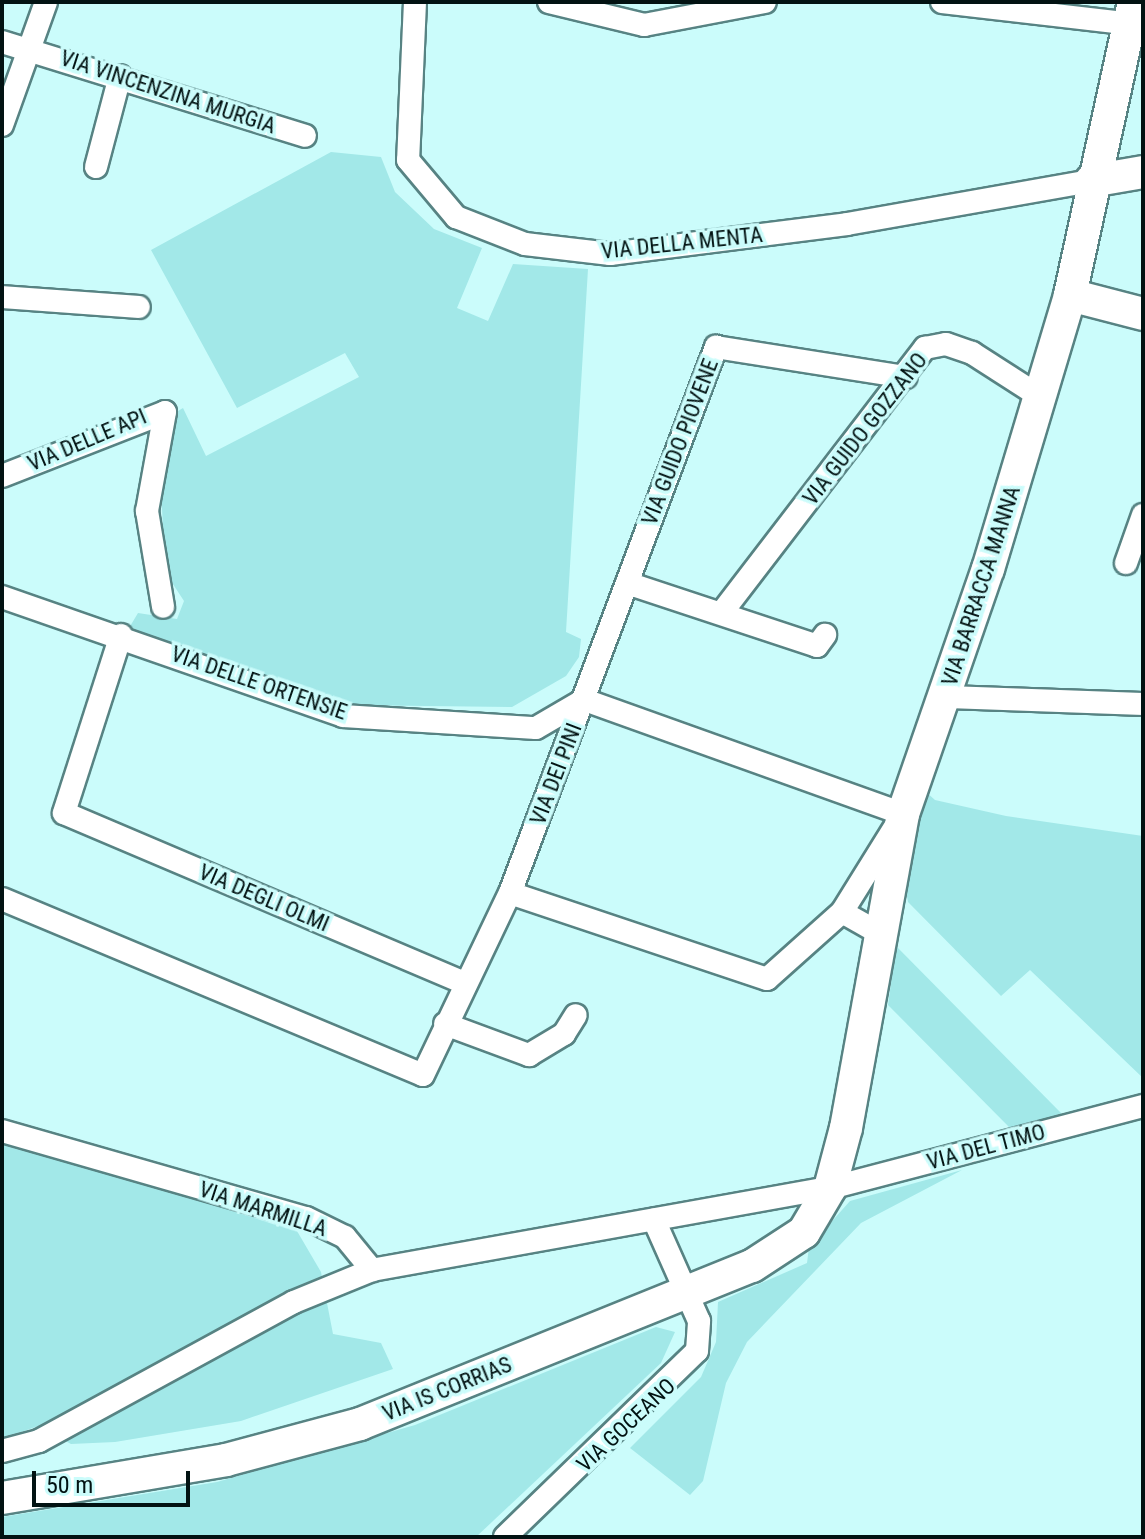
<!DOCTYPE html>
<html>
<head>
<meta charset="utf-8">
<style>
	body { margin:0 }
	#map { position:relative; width:1145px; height:1539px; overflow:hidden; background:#cbfcfb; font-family:"Roboto Condensed",sans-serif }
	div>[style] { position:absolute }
	.green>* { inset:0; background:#a2e8e8 }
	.roads { filter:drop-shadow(2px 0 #578383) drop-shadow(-2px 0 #578383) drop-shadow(0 2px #578383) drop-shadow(0 -2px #578383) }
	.street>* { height:22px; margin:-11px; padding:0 11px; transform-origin:11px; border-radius:11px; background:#fff }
	.secondary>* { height:32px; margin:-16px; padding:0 16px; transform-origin:16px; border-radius:16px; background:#fff }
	span { translate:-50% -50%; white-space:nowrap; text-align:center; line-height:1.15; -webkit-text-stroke:7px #cbfcfb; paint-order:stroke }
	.street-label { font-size:22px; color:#021212 }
	.frame { position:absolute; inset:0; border:4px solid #021212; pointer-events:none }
	.scale { position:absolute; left:32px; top:1471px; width:158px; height:36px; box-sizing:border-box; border:4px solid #021212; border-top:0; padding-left:10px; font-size:24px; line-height:28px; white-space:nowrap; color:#021212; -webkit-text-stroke:6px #cbfcfb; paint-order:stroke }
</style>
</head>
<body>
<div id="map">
	<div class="green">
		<i style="clip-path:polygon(331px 152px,381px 157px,395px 192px,434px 229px,482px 248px,457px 308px,488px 321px,513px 264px,588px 269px,566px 632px,581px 639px,579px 657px,566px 676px,512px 707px,343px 705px,129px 628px,138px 613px,177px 619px,184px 601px,165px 572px,158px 423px,183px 408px,206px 456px,359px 377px,345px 353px,237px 408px,151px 250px)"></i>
		<i style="clip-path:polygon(926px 792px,935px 800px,1006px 816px,1143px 836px,1143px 1078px,1030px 970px,1001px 996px,908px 902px,905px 885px)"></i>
		<i style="clip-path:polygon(896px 946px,1063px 1115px,1059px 1119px,1013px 1131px,888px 1005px)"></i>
		<i style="clip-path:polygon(2px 1144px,182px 1190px,297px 1231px,321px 1272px,333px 1334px,381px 1343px,393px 1369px,241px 1421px,115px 1442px,71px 1444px,38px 1426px,2px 1439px)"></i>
		<i style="clip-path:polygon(962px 1170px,861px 1223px,747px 1342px,726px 1383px,703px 1481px,690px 1495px,630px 1448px,701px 1377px,716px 1342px,718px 1302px,807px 1263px,809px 1247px,850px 1201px)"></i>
		<i style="clip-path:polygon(656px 1327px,675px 1332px,661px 1363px,476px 1537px,2px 1537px,2px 1517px,217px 1482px,415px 1425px)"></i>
	</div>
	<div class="roads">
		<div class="street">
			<i style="left:415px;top:2px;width:158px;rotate:92.5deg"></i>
			<i style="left:408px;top:160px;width:75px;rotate:49.9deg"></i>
			<i style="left:456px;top:217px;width:74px;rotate:21.4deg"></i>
			<i style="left:525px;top:244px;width:86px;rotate:6.7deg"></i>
			<i style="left:610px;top:254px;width:239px;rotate:-7.2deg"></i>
			<i style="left:847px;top:224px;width:248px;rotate:-10deg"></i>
			<i style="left:549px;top:2px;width:98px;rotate:13.6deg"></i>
			<i style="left:644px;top:25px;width:123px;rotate:-10.8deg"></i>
			<i style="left:942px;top:2px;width:183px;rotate:6.6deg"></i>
			<i style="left:2px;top:42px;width:317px;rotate:17.2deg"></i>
			<i style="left:2px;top:125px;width:131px;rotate:-70.3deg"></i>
			<i style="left:96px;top:167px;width:94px;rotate:-75.2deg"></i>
			<i style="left:2px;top:297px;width:137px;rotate:4.2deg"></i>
			<i style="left:2px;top:476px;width:175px;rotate:-21.4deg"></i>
			<i style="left:165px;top:412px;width:101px;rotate:100.3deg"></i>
			<i style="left:147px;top:511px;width:97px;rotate:80.5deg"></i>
			<i style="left:1126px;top:563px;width:51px;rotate:-70.5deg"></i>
			<i style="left:627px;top:583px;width:200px;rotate:18.3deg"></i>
			<i style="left:817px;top:646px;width:14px;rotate:-54deg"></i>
			<i style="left:2px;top:597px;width:361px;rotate:19.2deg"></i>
			<i style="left:343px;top:716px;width:193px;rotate:3.6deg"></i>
			<i style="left:536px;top:728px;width:56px;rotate:-30.3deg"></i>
			<i style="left:723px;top:611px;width:332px;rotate:-52.5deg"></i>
			<i style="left:925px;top:348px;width:21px;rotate:-11deg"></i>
			<i style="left:946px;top:344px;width:28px;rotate:19deg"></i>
			<i style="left:972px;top:353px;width:83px;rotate:32.7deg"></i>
			<i style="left:121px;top:635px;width:187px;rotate:107.8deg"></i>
			<i style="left:64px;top:813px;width:436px;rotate:23deg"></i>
			<i style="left:945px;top:697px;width:198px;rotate:2deg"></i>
			<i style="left:510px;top:893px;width:271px;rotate:18.5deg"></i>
			<i style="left:767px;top:979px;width:101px;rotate:-41.8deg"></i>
			<i style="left:842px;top:912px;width:115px;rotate:-58.1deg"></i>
			<i style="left:903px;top:814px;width:339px;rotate:-160.3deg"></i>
			<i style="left:2px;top:899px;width:456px;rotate:22.7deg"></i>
			<i style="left:423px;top:1075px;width:202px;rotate:-64.5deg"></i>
			<i style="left:510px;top:893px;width:584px;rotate:-69.33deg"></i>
			<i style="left:716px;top:347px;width:192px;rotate:9deg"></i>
			<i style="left:842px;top:912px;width:45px;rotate:29.4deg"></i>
			<i style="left:445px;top:1024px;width:90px;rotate:20.3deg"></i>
			<i style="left:529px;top:1055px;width:41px;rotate:-31deg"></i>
			<i style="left:564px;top:1034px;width:22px;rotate:-58deg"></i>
			<i style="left:2px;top:1131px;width:316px;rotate:16deg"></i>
			<i style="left:306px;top:1218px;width:43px;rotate:26deg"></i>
			<i style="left:345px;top:1237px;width:43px;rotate:50.7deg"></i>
			<i style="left:2px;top:1451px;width:38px;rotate:-15deg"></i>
			<i style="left:39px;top:1441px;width:290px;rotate:-28.6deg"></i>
			<i style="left:294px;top:1302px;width:84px;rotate:-22.3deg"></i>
			<i style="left:372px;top:1270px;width:465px;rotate:-10.2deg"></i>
			<i style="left:830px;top:1188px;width:324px;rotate:-14.7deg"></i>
			<i style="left:505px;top:1537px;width:267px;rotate:-44.1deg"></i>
			<i style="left:697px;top:1351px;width:30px;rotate:-86deg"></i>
			<i style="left:699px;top:1321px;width:111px;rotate:-114deg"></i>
		</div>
		<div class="secondary">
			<i style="left:1091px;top:181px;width:53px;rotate:-9.8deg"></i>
			<i style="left:1070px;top:295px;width:75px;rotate:14.6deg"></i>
			<i style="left:2px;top:1498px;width:227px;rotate:-9.6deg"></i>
			<i style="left:226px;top:1460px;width:139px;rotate:-15deg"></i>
			<i style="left:360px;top:1424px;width:423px;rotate:-22deg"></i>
			<i style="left:752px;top:1266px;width:62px;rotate:-33.2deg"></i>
			<i style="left:804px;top:1232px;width:51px;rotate:-59.4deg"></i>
			<i style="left:830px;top:1188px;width:62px;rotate:-75.1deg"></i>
			<i style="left:846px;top:1128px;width:319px;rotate:-79.7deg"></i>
			<i style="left:903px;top:814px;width:259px;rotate:-70.9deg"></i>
			<i style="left:988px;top:569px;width:286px;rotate:-73.3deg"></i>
			<i style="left:1070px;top:295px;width:300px;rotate:-77.7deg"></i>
		</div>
	</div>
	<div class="street-label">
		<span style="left:168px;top:92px;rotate:18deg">VIA VINCENZINA MURGIA</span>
		<span style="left:682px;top:243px;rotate:-6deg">VIA DELLA MENTA</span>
		<span style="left:865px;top:429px;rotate:-52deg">VIA GUIDO GOZZANO</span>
		<span style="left:87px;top:440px;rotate:-23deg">VIA DELLE API</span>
		<span style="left:680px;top:442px;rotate:-69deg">VIA GUIDO PIOVENE</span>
		<span style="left:981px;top:586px;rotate:-72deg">VIA BARRACCA MANNA</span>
		<span style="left:259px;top:683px;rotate:19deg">VIA DELLE ORTENSIE</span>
		<span style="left:556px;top:774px;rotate:-69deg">VIA DEI PINI</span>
		<span style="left:264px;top:898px;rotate:23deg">VIA DEGLI OLMI</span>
		<span style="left:986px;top:1147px;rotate:-15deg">VIA DEL TIMO</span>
		<span style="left:263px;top:1209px;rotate:18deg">VIA MARMILLA</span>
		<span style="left:447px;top:1389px;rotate:-22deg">VIA IS CORRIAS</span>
		<span style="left:626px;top:1425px;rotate:-43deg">VIA GOCEANO</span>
	</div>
	<div class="frame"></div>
	<div class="scale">50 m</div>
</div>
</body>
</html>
